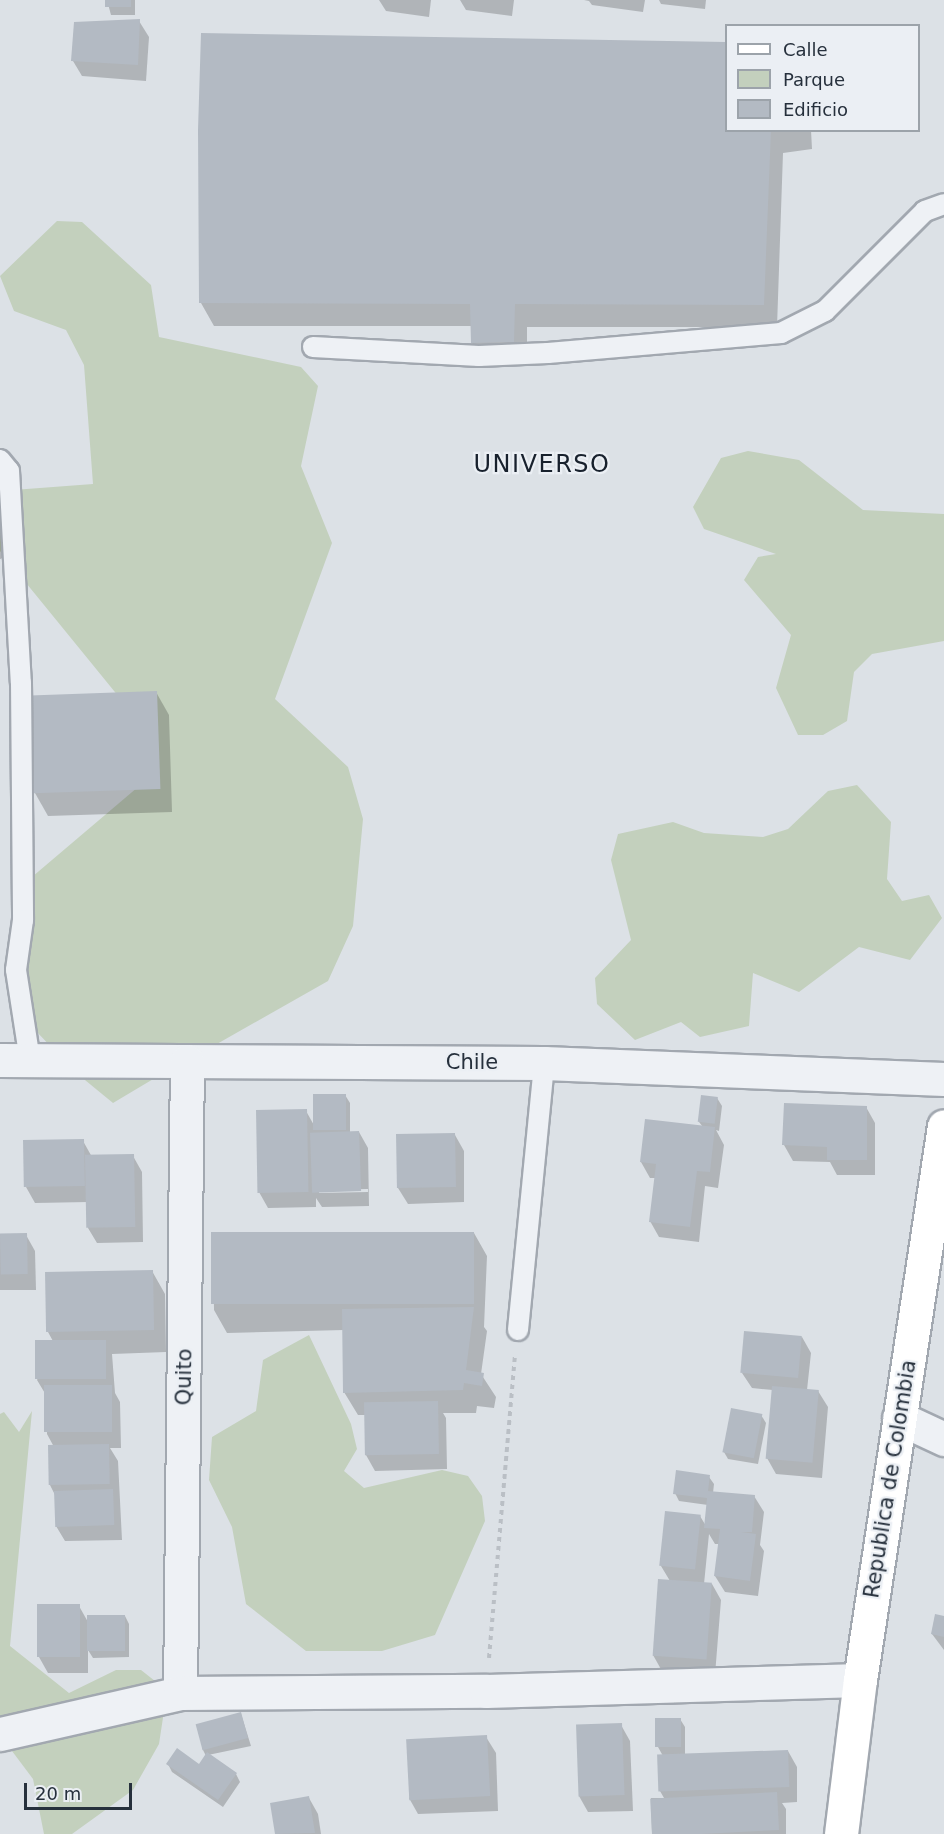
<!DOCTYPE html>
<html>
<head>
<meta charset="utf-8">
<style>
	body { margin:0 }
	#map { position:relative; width:944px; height:1834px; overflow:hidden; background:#dce1e6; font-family:"DejaVu Sans",sans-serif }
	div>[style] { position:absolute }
	.green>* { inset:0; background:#c3d0bd }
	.shadow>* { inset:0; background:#0003; transform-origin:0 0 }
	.building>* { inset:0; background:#b3bac3; transform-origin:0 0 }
	.path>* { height:4px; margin-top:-2px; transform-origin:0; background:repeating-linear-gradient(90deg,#babfc5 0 4.5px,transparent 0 9px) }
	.roads { filter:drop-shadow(2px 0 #a2a8b0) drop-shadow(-2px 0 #a2a8b0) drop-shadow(0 2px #a2a8b0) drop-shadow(0 -2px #a2a8b0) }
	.lane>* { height:20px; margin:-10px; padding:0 10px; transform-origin:10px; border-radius:10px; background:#eef1f5 }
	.street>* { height:33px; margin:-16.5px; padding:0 16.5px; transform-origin:16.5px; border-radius:16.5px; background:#eef1f5 }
	.secondary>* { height:33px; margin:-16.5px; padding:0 16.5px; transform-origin:16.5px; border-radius:16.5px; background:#fff }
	span { translate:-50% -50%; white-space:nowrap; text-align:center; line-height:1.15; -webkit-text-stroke:4.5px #ebeff4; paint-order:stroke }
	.street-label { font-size:21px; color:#26303c }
	.quarter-label { font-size:24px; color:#18212d; letter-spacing:1.5px }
	.legend { position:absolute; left:725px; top:24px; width:195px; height:108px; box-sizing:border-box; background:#ebeff4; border:2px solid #9ca3aa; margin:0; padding:8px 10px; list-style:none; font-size:18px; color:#26303c }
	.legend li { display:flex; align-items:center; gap:12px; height:30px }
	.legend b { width:30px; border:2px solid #9ca3aa }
	.scale { position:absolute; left:24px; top:1783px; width:108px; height:27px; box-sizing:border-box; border:3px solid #26303c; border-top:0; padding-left:8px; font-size:18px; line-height:21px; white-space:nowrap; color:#26303c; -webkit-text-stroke:4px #ebeff4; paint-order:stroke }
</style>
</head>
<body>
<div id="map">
	<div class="green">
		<i style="clip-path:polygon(57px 221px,82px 222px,151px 285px,159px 337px,301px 367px,318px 386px,301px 466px,332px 543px,275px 699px,348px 767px,363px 819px,353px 926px,328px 981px,187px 1061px,174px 1083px,160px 1075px,113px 1103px,74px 1071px,36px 1031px,9px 932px,19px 888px,138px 787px,154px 740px,0 551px,0 491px,93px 484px,84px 365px,66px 330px,14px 311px,0 276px)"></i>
		<i style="clip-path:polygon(748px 451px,799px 460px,863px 510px,944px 514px,944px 641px,872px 654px,854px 672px,847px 721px,823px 735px,798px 735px,776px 688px,791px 635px,744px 580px,758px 557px,776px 554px,704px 529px,693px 507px,721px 458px)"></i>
		<i style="clip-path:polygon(857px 785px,891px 822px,887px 879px,902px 901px,929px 895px,942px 918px,910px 960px,859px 947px,799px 992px,753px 973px,749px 1026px,700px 1037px,681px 1022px,635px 1040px,597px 1004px,595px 978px,631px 940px,611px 860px,618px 834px,673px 822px,704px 833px,763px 837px,788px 829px,828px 791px)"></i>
		<i style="clip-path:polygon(309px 1335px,351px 1424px,357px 1449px,344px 1471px,364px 1488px,442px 1470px,468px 1476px,482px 1496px,485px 1521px,435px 1635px,382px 1651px,306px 1651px,246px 1604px,232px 1527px,209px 1480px,212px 1437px,256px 1411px,263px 1360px)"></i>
		<i style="clip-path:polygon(32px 1411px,10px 1646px,69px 1693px,116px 1670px,141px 1670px,160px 1685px,164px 1711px,159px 1744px,133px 1790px,72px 1834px,44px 1834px,33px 1779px,0 1735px,0 1414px,4px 1412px,19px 1432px)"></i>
	</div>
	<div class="shadow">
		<i style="clip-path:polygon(107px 0,135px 0,135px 15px,111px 15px)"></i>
		<i style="clip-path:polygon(379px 0,431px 0,429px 17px,386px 11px)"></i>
		<i style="clip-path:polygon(460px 0,514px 0,512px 16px,466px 10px)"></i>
		<i style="clip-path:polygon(584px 0,645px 0,643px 12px,592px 5px,589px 1px)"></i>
		<i style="clip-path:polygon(659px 0,706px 0,705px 9px,661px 4px)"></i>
		<i style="clip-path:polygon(139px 21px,149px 37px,146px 81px,82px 76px,73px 61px)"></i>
		<i style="clip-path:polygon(203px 34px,726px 44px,726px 130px,811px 130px,812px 149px,783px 153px,777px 327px,527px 327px,527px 365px,486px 366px,472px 343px,472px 326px,214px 326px,201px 303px)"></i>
		<i style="left:0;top:529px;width:26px;height:426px;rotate:59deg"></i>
		<i style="clip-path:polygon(156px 692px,169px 715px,172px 812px,48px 816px,35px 793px)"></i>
		<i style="clip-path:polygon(evenodd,345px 1095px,350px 1103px,350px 1133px,359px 1132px,368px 1148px,369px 1206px,322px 1207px,316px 1198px,316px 1207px,268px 1208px,259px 1192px,306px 1111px,315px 1127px,345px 1095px,368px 1189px,368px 1192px,319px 1193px,319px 1190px,368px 1189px)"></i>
		<i style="clip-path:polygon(717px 1098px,722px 1106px,719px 1131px,716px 1130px,724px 1145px,718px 1188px,705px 1186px,699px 1242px,659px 1237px,650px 1221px,656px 1178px,650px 1178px,641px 1162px,703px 1127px,699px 1122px)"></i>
		<i style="clip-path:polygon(866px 1107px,875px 1123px,875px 1175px,837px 1175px,830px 1162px,793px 1161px,784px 1145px)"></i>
		<i style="clip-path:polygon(455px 1135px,464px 1151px,464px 1202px,408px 1204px,398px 1188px)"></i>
		<i style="clip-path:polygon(83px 1141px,92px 1157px,133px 1156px,142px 1172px,143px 1242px,97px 1243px,88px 1228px,88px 1202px,35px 1203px,26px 1187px)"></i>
		<i style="clip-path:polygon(474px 1233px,487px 1256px,484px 1327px,487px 1331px,481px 1374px,496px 1397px,494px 1408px,477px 1406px,476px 1413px,443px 1413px,446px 1418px,447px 1469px,375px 1471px,366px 1455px,365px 1415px,358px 1415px,344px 1392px,344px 1330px,227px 1333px,214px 1310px,213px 1235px)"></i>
		<i style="clip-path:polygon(0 1235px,26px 1235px,35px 1251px,36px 1290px,0 1290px)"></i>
		<i style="clip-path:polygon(152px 1271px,165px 1294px,166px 1352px,112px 1354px,115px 1393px,120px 1402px,121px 1448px,110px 1448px,118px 1461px,122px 1540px,65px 1541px,56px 1526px,55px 1495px,50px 1485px,54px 1447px,47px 1434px,46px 1395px,37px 1380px,54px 1343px,48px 1332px)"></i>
		<i style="clip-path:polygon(802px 1337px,811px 1353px,807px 1390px,818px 1391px,828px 1407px,822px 1478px,776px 1474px,767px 1458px,773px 1390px,752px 1388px,742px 1373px)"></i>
		<i style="clip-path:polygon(761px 1415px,766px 1423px,758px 1464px,728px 1459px,724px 1452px)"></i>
		<i style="clip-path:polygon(709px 1477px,714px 1484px,713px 1493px,754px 1496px,764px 1512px,760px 1545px,764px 1551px,758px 1596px,725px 1592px,715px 1576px,719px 1544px,715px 1544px,709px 1534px,704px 1584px,712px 1584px,721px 1600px,715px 1675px,662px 1671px,653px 1655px,670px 1581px,661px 1566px,700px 1516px,706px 1526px,708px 1505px,679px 1501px,675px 1493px)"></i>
		<i style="clip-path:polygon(79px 1606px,88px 1622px,125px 1616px,129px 1624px,129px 1657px,93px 1658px,88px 1650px,88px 1673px,48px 1673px,39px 1657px)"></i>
		<i style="clip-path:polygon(944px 1617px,944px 1650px,932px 1634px)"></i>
		<i style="clip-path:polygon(241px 1714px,251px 1746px,208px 1755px,236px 1774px,240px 1782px,223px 1807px,172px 1772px,168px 1764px,199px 1766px,206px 1756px,202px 1748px)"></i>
		<i style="clip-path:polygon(680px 1719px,685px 1727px,685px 1755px,788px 1751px,797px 1767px,797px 1802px,782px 1803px,786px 1809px,786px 1834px,652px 1834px,651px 1798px,664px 1798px,660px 1791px,659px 1756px,663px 1756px,658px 1747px)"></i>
		<i style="clip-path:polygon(621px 1725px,630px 1741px,633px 1811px,588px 1812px,579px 1796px)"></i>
		<i style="clip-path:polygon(486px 1737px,496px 1753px,498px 1811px,418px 1814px,409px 1798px)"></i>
		<i style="clip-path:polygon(309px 1798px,318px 1814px,321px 1834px,276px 1834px,272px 1804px)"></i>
	</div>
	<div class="building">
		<i style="left:105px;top:0;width:26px;height:7px"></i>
		<i style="clip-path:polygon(140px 19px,138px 65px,71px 61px,74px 22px)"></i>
		<i style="clip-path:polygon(201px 33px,726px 42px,726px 130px,771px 130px,764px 305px,515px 304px,514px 342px,471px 343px,470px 304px,199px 303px,198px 130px)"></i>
		<i style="left:157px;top:691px;width:98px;height:127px;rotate:88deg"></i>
		<i style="left:313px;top:1094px;width:33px;height:36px"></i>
		<i style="left:701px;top:1095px;width:17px;height:27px;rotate:7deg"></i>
		<i style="clip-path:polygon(784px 1103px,867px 1106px,867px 1160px,827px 1160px,827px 1147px,782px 1145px)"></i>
		<i style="left:307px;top:1109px;width:83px;height:51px;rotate:89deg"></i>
		<i style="clip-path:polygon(645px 1119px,715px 1127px,710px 1172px,697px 1171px,690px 1227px,649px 1222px,656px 1164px,640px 1162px)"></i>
		<i style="left:359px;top:1131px;width:60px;height:49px;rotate:88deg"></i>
		<i style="left:455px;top:1133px;width:54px;height:59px;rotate:89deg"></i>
		<i style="left:84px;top:1139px;width:47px;height:61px;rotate:89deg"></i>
		<i style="left:134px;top:1154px;width:73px;height:49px;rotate:89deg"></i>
		<i style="left:474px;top:1232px;width:72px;height:263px;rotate:90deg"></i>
		<i style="left:27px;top:1233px;width:41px;height:27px;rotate:89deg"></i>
		<i style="left:153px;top:1270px;width:60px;height:108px;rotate:89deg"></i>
		<i style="clip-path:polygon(474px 1307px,466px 1370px,484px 1373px,482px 1386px,464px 1383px,463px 1390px,343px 1393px,342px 1309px)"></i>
		<i style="left:744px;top:1331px;width:58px;height:42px;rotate:5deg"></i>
		<i style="left:106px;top:1340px;width:39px;height:71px;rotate:90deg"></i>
		<i style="left:112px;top:1385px;width:47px;height:68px;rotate:90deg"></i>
		<i style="left:772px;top:1386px;width:47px;height:73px;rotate:5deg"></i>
		<i style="left:438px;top:1401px;width:53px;height:74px;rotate:89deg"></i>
		<i style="left:731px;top:1408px;width:32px;height:45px;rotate:11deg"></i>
		<i style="left:109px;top:1444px;width:40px;height:61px;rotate:89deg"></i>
		<i style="clip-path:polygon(676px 1470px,710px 1475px,708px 1491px,755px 1495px,752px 1532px,741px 1532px,756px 1534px,750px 1581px,714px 1576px,720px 1529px,704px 1528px,707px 1498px,673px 1494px)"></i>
		<i style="left:113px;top:1489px;width:36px;height:59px;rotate:88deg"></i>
		<i style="left:665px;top:1511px;width:36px;height:55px;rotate:6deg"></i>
		<i style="left:658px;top:1579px;width:54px;height:77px;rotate:4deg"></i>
		<i style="left:80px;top:1604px;width:53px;height:43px;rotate:90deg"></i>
		<i style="clip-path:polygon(935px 1614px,944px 1616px,944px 1637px,931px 1634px)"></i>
		<i style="left:87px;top:1615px;width:38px;height:36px"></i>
		<i style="left:241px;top:1712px;width:27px;height:47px;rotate:75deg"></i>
		<i style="left:681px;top:1718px;width:29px;height:26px;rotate:90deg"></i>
		<i style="left:622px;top:1723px;width:72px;height:46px;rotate:88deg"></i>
		<i style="left:487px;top:1735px;width:61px;height:81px;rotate:87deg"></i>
		<i style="clip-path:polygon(177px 1748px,199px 1764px,207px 1752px,237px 1773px,218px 1800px,166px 1764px)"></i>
		<i style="left:788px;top:1750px;width:37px;height:131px;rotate:88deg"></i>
		<i style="left:777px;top:1792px;width:38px;height:127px;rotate:87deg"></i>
		<i style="clip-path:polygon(309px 1796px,315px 1833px,275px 1834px,270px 1803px)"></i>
	</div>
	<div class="path">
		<i style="left:489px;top:1658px;width:302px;rotate:-85.1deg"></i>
	</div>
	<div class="roads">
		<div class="lane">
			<i style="left:313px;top:347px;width:166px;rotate:3.1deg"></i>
			<i style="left:479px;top:356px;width:69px;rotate:-2.5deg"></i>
			<i style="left:548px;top:353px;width:234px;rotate:-4.9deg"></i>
			<i style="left:781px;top:333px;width:49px;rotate:-26.6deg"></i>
			<i style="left:825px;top:311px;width:141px;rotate:-45deg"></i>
			<i style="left:925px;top:211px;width:20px;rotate:-20deg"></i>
			<i style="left:0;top:460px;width:14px;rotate:51deg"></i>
			<i style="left:9px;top:471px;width:212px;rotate:86.8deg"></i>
			<i style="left:21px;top:683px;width:237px;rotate:89.5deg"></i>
			<i style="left:23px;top:920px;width:50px;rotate:98deg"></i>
			<i style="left:16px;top:970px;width:91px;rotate:81.2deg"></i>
			<i style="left:518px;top:1330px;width:268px;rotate:-84.4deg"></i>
		</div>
		<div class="street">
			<i style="left:0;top:1060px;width:544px;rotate:0.32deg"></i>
			<i style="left:544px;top:1063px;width:400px;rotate:2.3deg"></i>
			<i style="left:899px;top:1418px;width:50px;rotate:25deg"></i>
			<i style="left:180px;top:1693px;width:632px;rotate:-89.37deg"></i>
			<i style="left:0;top:1734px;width:185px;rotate:-12.8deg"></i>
			<i style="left:180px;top:1693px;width:306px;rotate:-0.4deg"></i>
			<i style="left:486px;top:1691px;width:374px;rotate:-1.7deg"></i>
		</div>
		<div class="secondary">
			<i style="left:841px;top:1834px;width:155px;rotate:-83deg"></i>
			<i style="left:860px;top:1680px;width:560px;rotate:-81.38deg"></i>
		</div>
	</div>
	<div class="street-label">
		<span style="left:472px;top:1062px">Chile</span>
		<span style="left:184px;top:1377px;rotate:-89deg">Quito</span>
		<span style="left:890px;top:1479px;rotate:-81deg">Republica de Colombia</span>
	</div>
	<div class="quarter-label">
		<span style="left:542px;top:465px">UNIVERSO</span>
	</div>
	<ul class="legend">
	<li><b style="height:8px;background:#fff"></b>Calle</li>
	<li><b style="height:16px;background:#c3d0bd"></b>Parque</li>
	<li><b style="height:16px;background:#b3bac3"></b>Edificio</li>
	</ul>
	<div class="scale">20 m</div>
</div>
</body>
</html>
